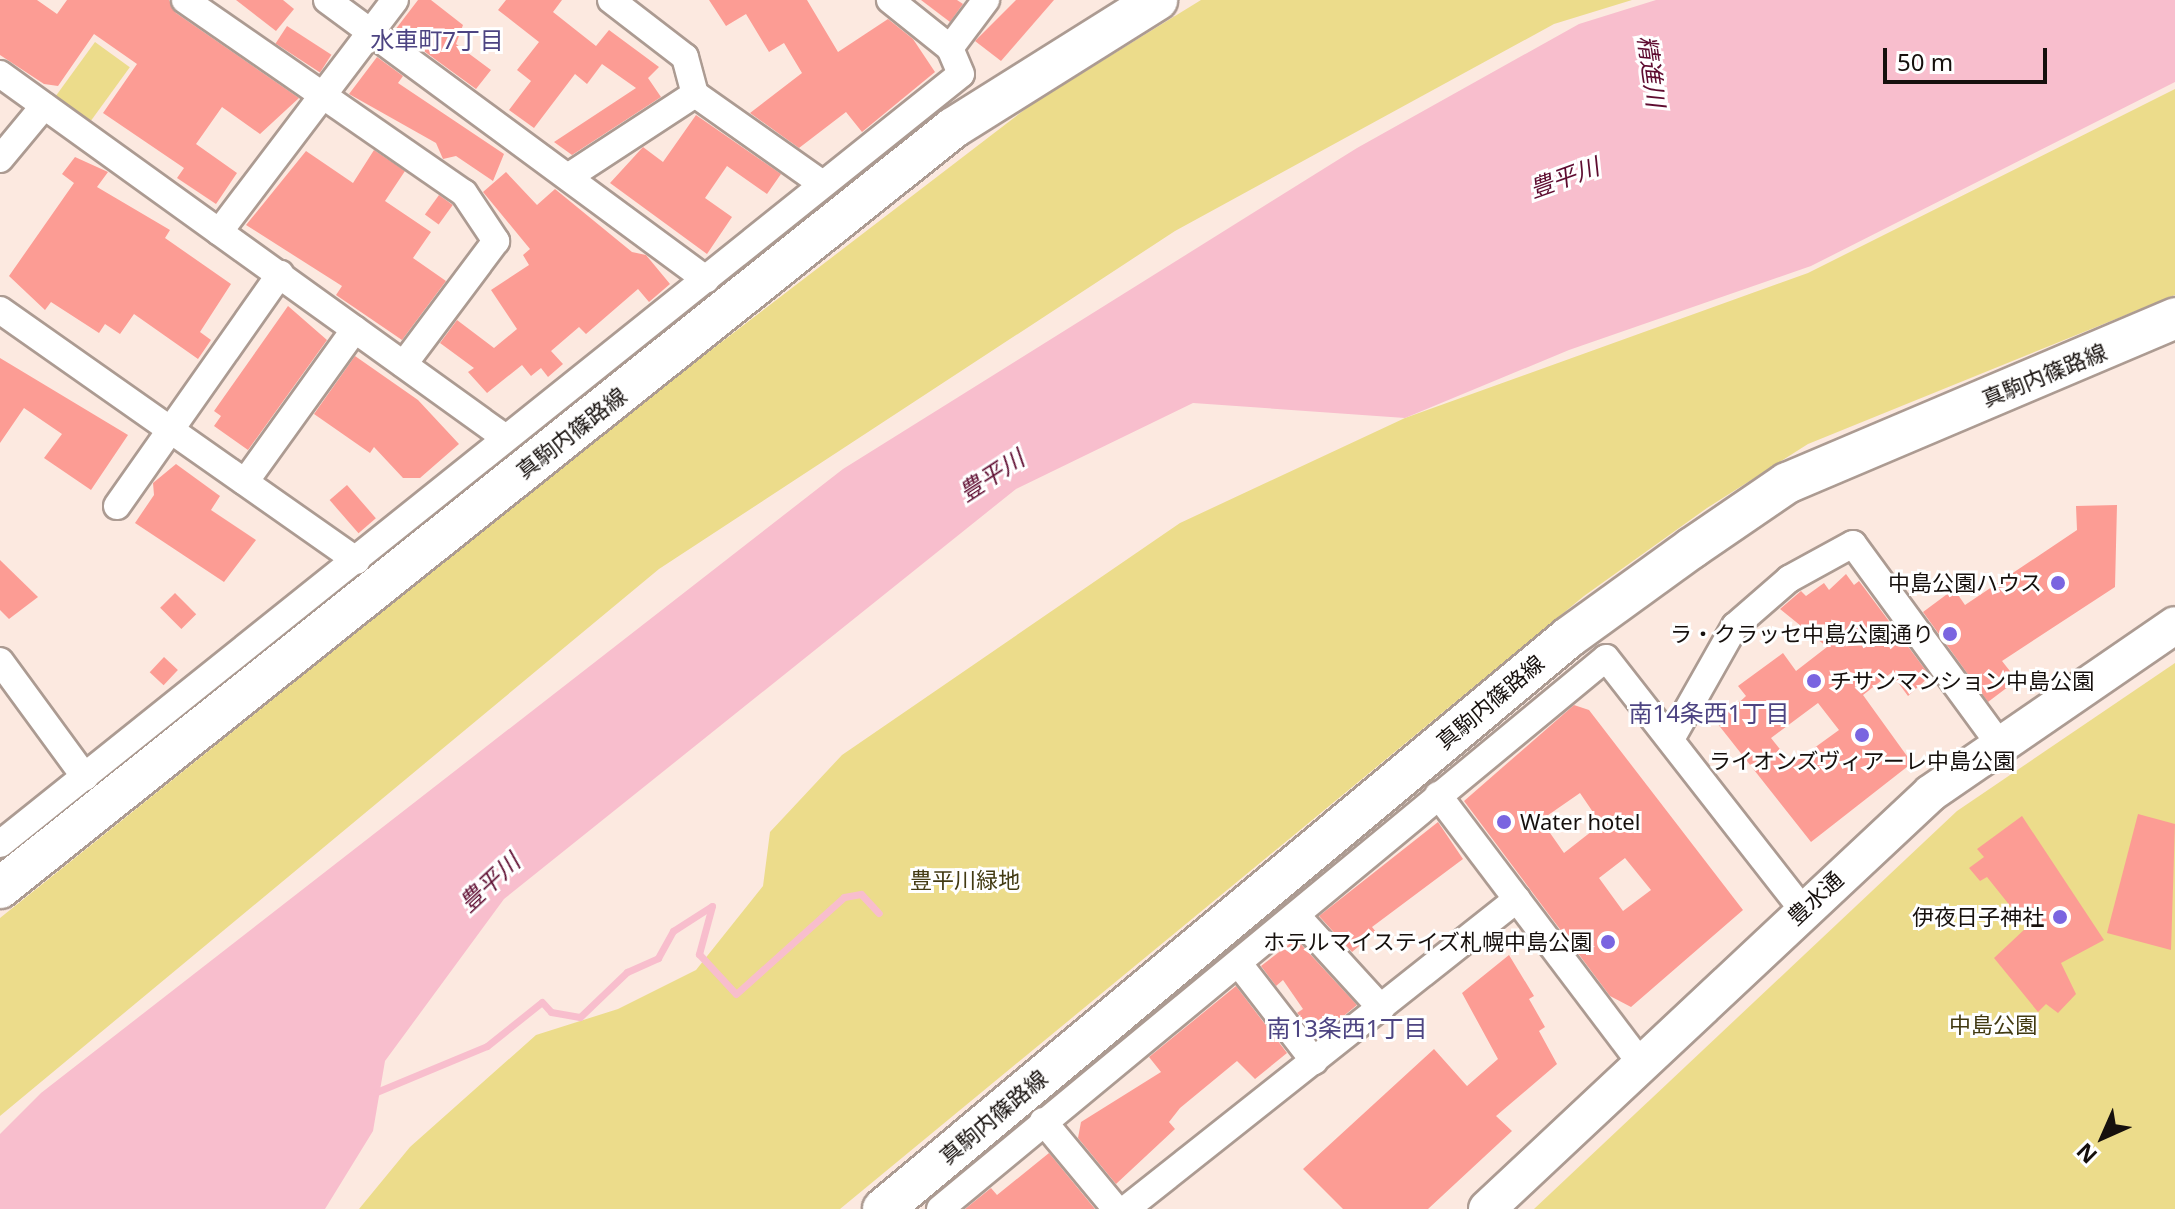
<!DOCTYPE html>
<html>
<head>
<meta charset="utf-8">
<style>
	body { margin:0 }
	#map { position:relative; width:2175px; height:1209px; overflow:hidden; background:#fce9e0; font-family:"Noto Sans","Noto Sans JP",sans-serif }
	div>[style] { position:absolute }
	.green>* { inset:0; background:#ecdc8b; transform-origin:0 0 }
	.water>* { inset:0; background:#f8becd }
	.stream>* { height:7px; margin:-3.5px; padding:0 3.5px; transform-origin:3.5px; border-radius:3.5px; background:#f8becd }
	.building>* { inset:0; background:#fc9c94; transform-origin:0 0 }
	.roads { filter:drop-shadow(2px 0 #ac9b92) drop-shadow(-2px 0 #ac9b92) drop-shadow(0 2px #ac9b92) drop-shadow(0 -2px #ac9b92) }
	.street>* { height:26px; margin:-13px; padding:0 13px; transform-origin:13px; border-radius:13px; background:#fff }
	.secondary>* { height:36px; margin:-18px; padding:0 18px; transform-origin:18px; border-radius:18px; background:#fff }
	.primary>* { height:40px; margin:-20px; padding:0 20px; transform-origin:20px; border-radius:20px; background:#fff }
	.dots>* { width:22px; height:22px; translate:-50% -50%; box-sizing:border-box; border:4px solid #fff; border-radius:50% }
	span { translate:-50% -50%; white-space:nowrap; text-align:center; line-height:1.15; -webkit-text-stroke:6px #fff; paint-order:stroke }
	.street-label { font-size:22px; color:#16100d }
	.poi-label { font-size:22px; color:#16100d }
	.right { translate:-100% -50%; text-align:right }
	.left { translate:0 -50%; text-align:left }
	.park-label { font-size:22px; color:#423a12 }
	.neighbourhood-label { font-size:24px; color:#4d4482 }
	.water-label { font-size:24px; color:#5e0c30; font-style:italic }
	.north { position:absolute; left:2063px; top:1097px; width:80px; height:80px; -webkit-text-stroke:6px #fff; paint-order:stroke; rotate:225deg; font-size:22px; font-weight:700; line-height:32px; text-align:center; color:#16100d }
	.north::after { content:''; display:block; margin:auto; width:28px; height:36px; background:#16100d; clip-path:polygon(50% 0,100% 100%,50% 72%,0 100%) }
	.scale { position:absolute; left:1883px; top:48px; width:164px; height:36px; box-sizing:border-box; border:4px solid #16100d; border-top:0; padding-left:10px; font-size:24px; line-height:28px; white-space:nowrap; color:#16100d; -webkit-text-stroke:6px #fff; paint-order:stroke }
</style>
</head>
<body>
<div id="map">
	<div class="green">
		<i style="clip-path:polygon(1201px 0,1632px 0,1554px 24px,1175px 231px,659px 569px,0 1116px,0 918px,668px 383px,1032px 104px)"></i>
		<i style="left:95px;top:42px;width:43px;height:67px;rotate:36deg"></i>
		<i style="clip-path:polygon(2175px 89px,2175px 295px,1808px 444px,1707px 508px,1584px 596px,840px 1209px,359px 1209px,410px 1147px,536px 1035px,618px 1009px,696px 970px,763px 886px,770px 832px,842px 755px,1180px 523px,1405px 418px,1808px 273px)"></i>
		<i style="clip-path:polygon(2175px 663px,2175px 1209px,1534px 1209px,1957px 811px)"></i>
	</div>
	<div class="water">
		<i style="clip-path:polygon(1656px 0,2175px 0,2175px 82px,1811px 266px,1569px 350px,1405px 418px,1193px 403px,1016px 489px,504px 899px,385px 1061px,373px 1131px,325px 1209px,0 1209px,0 1134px,41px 1093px,843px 469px,1357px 148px,1579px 24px)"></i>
	</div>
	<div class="stream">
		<i style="left:374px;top:1093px;width:122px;rotate:-22.6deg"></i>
		<i style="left:487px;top:1046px;width:70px;rotate:-38.7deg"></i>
		<i style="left:542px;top:1002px;width:13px;rotate:48deg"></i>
		<i style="left:551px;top:1012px;width:29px;rotate:10deg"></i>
		<i style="left:580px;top:1017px;width:65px;rotate:-43.8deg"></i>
		<i style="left:627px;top:972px;width:34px;rotate:-24deg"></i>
		<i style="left:658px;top:958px;width:31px;rotate:-61deg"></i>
		<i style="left:673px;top:931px;width:46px;rotate:-32.7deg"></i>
		<i style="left:712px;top:906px;width:50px;rotate:105.2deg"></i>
		<i style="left:699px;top:954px;width:54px;rotate:47.2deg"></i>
		<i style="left:736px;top:994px;width:145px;rotate:-41.9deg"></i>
		<i style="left:844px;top:897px;width:17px;rotate:-10deg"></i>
		<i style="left:861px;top:894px;width:26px;rotate:47deg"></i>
	</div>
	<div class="building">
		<i style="clip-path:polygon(0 0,37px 0,57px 14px,67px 0,169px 0,176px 13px,299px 98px,260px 134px,222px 107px,196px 144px,237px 173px,216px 204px,177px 178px,184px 168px,103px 113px,137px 64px,94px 34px,58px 86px,44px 84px,0 55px)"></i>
		<i style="clip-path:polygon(236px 0,283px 0,294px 9px,276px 31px)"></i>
		<i style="clip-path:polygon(418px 0,431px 0,463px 25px,456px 44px,491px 70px,476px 89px,395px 30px)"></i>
		<i style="clip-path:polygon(506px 0,562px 0,553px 12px,596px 46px,609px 30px,659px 67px,648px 78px,661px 97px,572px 155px,554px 142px,636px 88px,602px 64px,587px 84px,575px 74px,534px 128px,509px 110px,531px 81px,517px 70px,539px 42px,498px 10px)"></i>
		<i style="clip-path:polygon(709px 0,807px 0,838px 52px,888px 19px,913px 39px,935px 72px,862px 132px,846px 112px,799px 148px,750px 113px,802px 73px,784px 43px,769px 52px,746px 14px,726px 26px)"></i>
		<i style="clip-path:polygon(921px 0,957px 0,963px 4px,950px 22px)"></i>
		<i style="clip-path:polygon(1016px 0,1054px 0,1001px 61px,975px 41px)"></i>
		<i style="left:287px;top:26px;width:53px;height:21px;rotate:33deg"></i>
		<i style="clip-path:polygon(377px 57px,403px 76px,398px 83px,504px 154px,493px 181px,456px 156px,443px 159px,436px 143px,349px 94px)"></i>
		<i style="clip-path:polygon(696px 115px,781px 174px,767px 194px,727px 166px,705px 198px,732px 217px,707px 254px,610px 183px,643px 147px,663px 162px)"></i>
		<i style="clip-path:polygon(374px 150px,405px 171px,385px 201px,431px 232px,413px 258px,446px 281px,402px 340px,336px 295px,342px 286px,246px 225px,306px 151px,353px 183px)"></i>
		<i style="clip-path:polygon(75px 157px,108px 172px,97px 187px,170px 230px,165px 238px,231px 284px,200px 332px,211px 340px,198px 359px,134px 314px,120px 334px,105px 324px,99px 333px,51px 302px,45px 310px,9px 276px,74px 183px,62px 174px)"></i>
		<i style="clip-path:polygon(506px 172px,537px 205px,555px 189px,632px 252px,646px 255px,670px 284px,649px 302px,638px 289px,586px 334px,579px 327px,551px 351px,563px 364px,548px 377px,541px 368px,531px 376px,522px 365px,487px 393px,468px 372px,474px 368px,440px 343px,457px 320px,494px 348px,517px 329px,491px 290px,529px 265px,523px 255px,530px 249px,483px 192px)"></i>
		<i style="left:439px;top:195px;width:17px;height:24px;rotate:36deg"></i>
		<i style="clip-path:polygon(288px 306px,327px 340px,248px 450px,214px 426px,221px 416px,214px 411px)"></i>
		<i style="clip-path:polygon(355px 356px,418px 400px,459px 444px,420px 478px,403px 478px,374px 447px,370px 453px,314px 414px)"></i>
		<i style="clip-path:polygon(0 358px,128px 435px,91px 490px,44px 458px,62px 434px,24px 408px,0 443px)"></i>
		<i style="clip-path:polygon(176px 464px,220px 496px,211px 510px,256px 540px,224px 582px,135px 523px,154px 495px,153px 483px)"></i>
		<i style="left:347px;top:485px;width:44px;height:23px;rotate:49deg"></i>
		<i style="clip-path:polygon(2117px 505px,2115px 587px,2002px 661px,2017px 680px,1988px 702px,1923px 612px,1954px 589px,1965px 605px,2077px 530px,2076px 506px)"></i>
		<i style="clip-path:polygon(0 560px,38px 597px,9px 619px,0 610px)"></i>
		<i style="clip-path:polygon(evenodd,1846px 574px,1854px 585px,1859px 581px,1930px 676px,1908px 696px,1891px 673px,1863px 695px,1912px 763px,1811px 842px,1717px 723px,1746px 696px,1738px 686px,1783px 653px,1796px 671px,1827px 647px,1780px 609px,1801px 591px,1806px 596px,1824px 583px,1829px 590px,1846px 574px,1818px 703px,1839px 730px,1792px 764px,1771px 738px,1818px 703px)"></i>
		<i style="left:175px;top:593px;width:30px;height:21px;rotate:45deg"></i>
		<i style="left:164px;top:657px;width:19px;height:21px;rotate:43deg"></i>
		<i style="clip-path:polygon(evenodd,1574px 705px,1589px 710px,1743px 910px,1631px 1007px,1610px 996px,1464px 801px,1574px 705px,1580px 793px,1601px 824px,1564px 853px,1541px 820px,1580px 793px,1574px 705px,1625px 858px,1651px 890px,1623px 911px,1599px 878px,1625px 858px)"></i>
		<i style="clip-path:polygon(2138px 814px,2175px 824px,2171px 950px,2107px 933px)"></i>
		<i style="clip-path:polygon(2022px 816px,2104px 940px,2061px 963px,2076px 994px,2058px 1013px,2046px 1004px,2038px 1012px,1994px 958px,2027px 927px,1987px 877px,1980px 881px,1969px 868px,1984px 857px,1977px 849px)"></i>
		<i style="clip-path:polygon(1438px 822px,1463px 859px,1372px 927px,1376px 932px,1352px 952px,1319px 916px)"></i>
		<i style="clip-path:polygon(1296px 939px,1357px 1005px,1319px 1036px,1297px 1013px,1303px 1009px,1283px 980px,1276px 986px,1261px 966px)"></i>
		<i style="clip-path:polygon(1509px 955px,1534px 996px,1529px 999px,1545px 1027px,1539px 1031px,1557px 1064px,1496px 1116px,1512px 1131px,1428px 1209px,1343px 1209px,1303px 1169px,1434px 1049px,1467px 1086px,1498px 1059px,1462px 993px)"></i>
		<i style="clip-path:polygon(1236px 986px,1287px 1053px,1255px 1079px,1237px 1061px,1180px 1108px,1169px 1122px,1175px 1129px,1116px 1184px,1078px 1138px,1081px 1122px,1161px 1072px,1149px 1057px)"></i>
		<i style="clip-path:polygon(1049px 1153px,1095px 1209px,965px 1209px,991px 1188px,997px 1195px)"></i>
	</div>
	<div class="roads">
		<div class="street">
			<i style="left:185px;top:0;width:339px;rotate:34.7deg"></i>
			<i style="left:464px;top:193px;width:58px;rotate:56.3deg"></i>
			<i style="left:496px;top:241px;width:154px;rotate:126.8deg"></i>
			<i style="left:327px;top:0;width:471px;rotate:36.4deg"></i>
			<i style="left:611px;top:0;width:93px;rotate:37.6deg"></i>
			<i style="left:685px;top:57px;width:38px;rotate:75deg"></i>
			<i style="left:695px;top:94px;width:154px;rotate:35.2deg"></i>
			<i style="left:950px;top:48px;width:60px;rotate:-53.1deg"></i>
			<i style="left:0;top:74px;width:621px;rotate:35.76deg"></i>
			<i style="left:0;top:159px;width:69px;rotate:-50.3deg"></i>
			<i style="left:568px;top:177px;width:152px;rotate:-33.2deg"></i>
			<i style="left:219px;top:232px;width:291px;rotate:-52.8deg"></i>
			<i style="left:0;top:310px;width:436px;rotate:35.1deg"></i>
			<i style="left:245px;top:482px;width:188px;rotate:-54.3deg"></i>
			<i style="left:117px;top:506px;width:284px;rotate:-54.9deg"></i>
			<i style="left:0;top:661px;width:144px;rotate:53.8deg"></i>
			<i style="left:1671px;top:739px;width:130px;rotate:-60.5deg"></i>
			<i style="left:1735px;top:626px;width:72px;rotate:-41deg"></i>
			<i style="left:1789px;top:579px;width:73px;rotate:-28.7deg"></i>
			<i style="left:1853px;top:544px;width:245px;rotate:53.8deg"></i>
			<i style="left:1438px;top:795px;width:335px;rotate:52.9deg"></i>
			<i style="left:0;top:844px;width:1231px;rotate:-38.7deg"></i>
			<i style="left:961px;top:74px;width:28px;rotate:-113deg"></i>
			<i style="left:950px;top:48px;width:77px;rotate:-141.3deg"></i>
			<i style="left:1297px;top:916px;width:125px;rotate:47.6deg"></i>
			<i style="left:1239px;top:964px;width:123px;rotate:52.3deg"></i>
			<i style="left:1043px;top:1121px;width:114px;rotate:50.3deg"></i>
			<i style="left:940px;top:1209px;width:864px;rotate:-39.6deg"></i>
			<i style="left:1606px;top:658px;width:318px;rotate:52deg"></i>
			<i style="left:1126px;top:1209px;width:499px;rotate:-38.4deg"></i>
		</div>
		<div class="secondary">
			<i style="left:1487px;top:1209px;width:608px;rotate:-43.14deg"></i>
			<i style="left:1931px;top:793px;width:296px;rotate:-34.5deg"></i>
		</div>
		<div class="primary">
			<i style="left:0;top:888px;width:1219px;rotate:-38.57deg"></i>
			<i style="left:953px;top:128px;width:241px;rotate:-32.1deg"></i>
			<i style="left:883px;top:1209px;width:893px;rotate:-39.82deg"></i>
			<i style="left:1569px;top:637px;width:152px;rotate:-35.9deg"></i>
			<i style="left:1692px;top:548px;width:115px;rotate:-34.4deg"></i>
			<i style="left:1787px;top:483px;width:422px;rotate:-23deg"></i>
		</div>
	</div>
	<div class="dots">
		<i style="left:2058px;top:583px;background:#7a65e0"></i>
		<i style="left:1950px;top:634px;background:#7a65e0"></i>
		<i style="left:1814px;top:681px;background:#7a65e0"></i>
		<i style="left:1862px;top:735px;background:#7a65e0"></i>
		<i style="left:1504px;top:822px;background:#7a65e0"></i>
		<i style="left:2060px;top:917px;background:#7a65e0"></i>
		<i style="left:1608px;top:942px;background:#7a65e0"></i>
	</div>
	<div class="street-label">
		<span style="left:2044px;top:375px;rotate:-22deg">真駒内篠路線</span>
		<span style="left:571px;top:433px;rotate:-38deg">真駒内篠路線</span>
		<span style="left:1490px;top:702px;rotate:-40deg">真駒内篠路線</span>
		<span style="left:1815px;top:898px;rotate:-43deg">豊水通</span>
		<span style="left:993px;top:1117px;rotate:-40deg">真駒内篠路線</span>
	</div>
	<div class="poi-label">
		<span class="right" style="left:2042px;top:583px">中島公園ハウス</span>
		<span class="right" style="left:1934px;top:634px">ラ・クラッセ中島公園通り</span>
		<span class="left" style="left:1830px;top:681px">チサンマンション中島公園</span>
		<span style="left:1862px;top:761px">ライオンズヴィアーレ中島公園</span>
		<span class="left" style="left:1520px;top:822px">Water hotel</span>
		<span class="right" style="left:2044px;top:917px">伊夜日子神社</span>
		<span class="right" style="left:1592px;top:942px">ホテルマイステイズ札幌中島公園</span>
	</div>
	<div class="park-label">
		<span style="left:965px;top:880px">豊平川緑地</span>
		<span style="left:1993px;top:1025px">中島公園</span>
	</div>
	<div class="neighbourhood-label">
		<span style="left:437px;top:40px">水車町7丁目</span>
		<span style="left:1709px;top:713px">南14条西1丁目</span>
		<span style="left:1347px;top:1028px">南13条西1丁目</span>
	</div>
	<div class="water-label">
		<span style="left:1652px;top:71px;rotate:82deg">精進川</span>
		<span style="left:1564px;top:177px;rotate:-20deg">豊平川</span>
		<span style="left:991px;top:475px;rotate:-33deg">豊平川</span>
		<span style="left:489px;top:882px;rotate:-43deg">豊平川</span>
	</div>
	<div class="north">N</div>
	<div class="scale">50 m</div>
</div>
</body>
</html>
